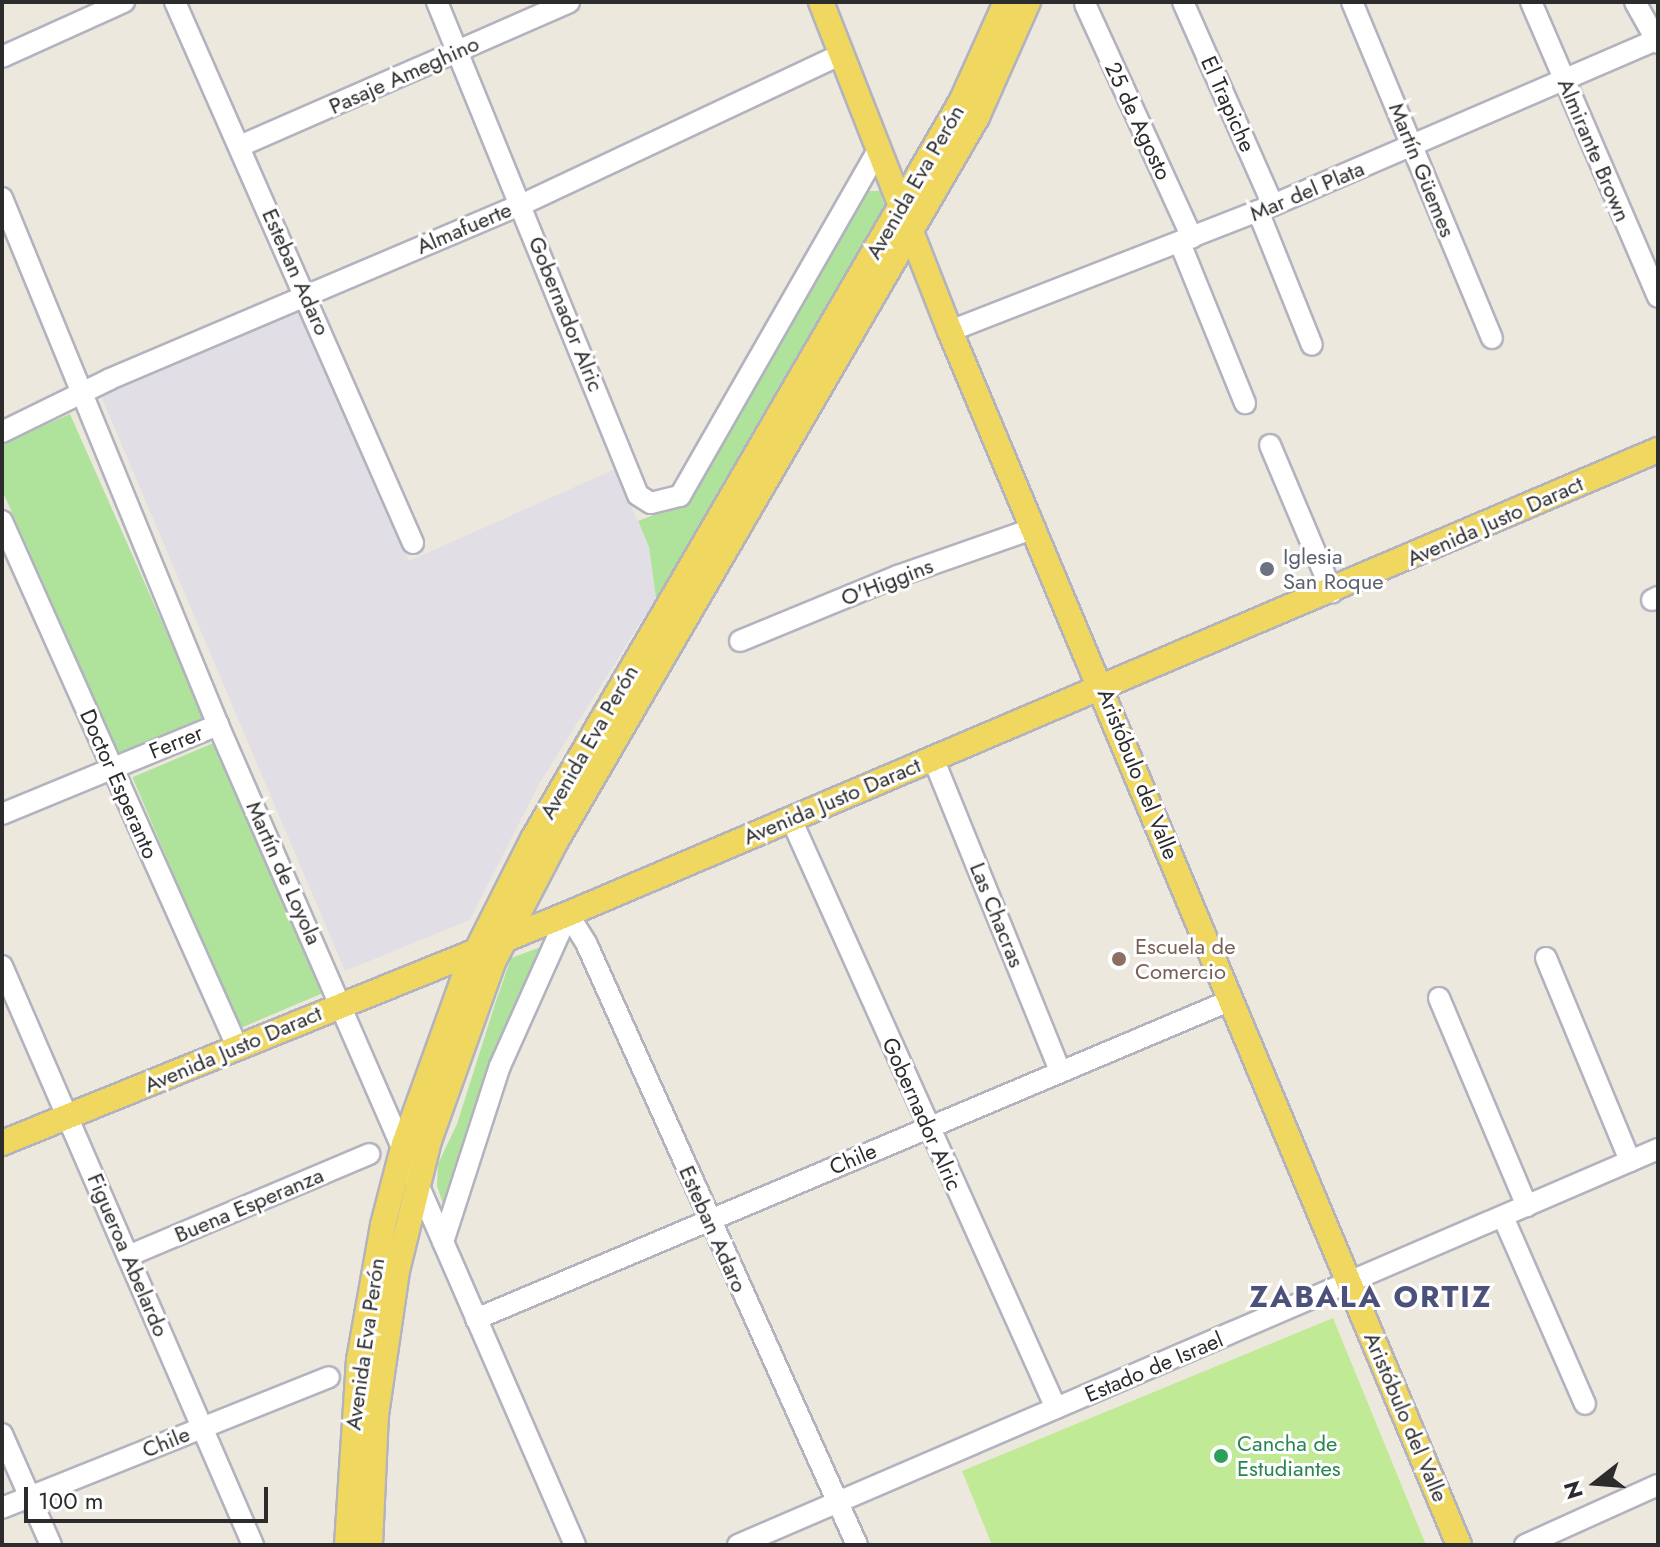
<!DOCTYPE html>
<html>
<head>
<meta charset="utf-8">
<style>
	body { margin:0 }
	#map { position:relative; width:1660px; height:1547px; overflow:hidden; background:#ede8de; font-family:Jost,sans-serif }
	div>[style] { position:absolute }
	.industrial>* { inset:0; background:#e1dee6 }
	.green>* { inset:0; background:#afe39b; transform-origin:0 0 }
	.pitch>* { inset:0; background:#c1ea97 }
	.roads { filter:drop-shadow(2px 0 #b2b3bf) drop-shadow(-2px 0 #b2b3bf) drop-shadow(0 2px #b2b3bf) drop-shadow(0 -2px #b2b3bf) }
	.minor>* { height:20px; margin:-10px; padding:0 10px; transform-origin:10px; border-radius:10px; background:#fff }
	.major>* { height:24px; margin:-12px; padding:0 12px; transform-origin:12px; border-radius:12px; background:#f0d860 }
	.dots>* { width:22px; height:22px; translate:-50% -50%; box-sizing:border-box; border:4px solid #fff; border-radius:50% }
	span { translate:-50% -50%; white-space:nowrap; text-align:center; line-height:1.15; -webkit-text-stroke:6px #fff; paint-order:stroke }
	.street-label { font-size:22px; color:#2c2c2c }
	.worship-label { font-size:22px; color:#5b616d }
	.left { translate:0 -50%; text-align:left }
	.education-label { font-size:22px; color:#785e54 }
	.leisure-label { font-size:22px; color:#27864d }
	.district-label { font-size:30px; color:#4c517c; font-weight:700; letter-spacing:2px }
	.frame { position:absolute; inset:0; border:4px solid #2c2c2c; pointer-events:none }
	.north { position:absolute; left:1556px; top:1443px; width:80px; height:80px; -webkit-text-stroke:6px #fff; paint-order:stroke; rotate:253deg; font-size:22px; font-weight:700; line-height:32px; text-align:center; color:#2c2c2c }
	.north::after { content:''; display:block; margin:auto; width:28px; height:36px; background:#2c2c2c; clip-path:polygon(50% 0,100% 100%,50% 72%,0 100%) }
	.scale { position:absolute; left:24px; top:1487px; width:244px; height:36px; box-sizing:border-box; border:4px solid #2c2c2c; border-top:0; padding-left:10px; font-size:24px; line-height:28px; white-space:nowrap; color:#2c2c2c; -webkit-text-stroke:6px #fff; paint-order:stroke }
</style>
</head>
<body>
<div id="map">
	<div class="industrial">
		<i style="clip-path:polygon(300px 307px,409px 561px,615px 469px,649px 547px,656px 598px,539px 784px,470px 920px,345px 971px,101px 396px)"></i>
	</div>
	<div class="green">
		<i style="clip-path:polygon(867px 191px,880px 191px,886px 211px,656px 598px,649px 547px,638px 521px,679px 505px)"></i>
		<i style="clip-path:polygon(70px 414px,204px 717px,119px 754px,2px 490px,2px 444px)"></i>
		<i style="left:218px;top:741px;width:273px;height:93px;rotate:67deg"></i>
		<i style="clip-path:polygon(541px 947px,498px 1051px,446px 1213px,437px 1186px,438px 1164px,457px 1124px,495px 1004px,511px 958px)"></i>
	</div>
	<div class="pitch">
		<i style="clip-path:polygon(1333px 1318px,1426px 1545px,992px 1545px,962px 1471px)"></i>
	</div>
	<div class="roads">
		<div class="minor">
			<i style="left:175px;top:2px;width:591px;rotate:66.25deg"></i>
			<i style="left:437px;top:2px;width:532px;rotate:67.82deg"></i>
			<i style="left:638px;top:495px;width:15px;rotate:32deg"></i>
			<i style="left:651px;top:503px;width:30px;rotate:-14deg"></i>
			<i style="left:680px;top:496px;width:399px;rotate:-60.2deg"></i>
			<i style="left:1183px;top:2px;width:222px;rotate:66.1deg"></i>
			<i style="left:1352px;top:2px;width:364px;rotate:67.4deg"></i>
			<i style="left:1531px;top:2px;width:321px;rotate:66.7deg"></i>
			<i style="left:1635px;top:2px;width:47px;rotate:60.7deg"></i>
			<i style="left:1085px;top:4px;width:257px;rotate:65.4deg"></i>
			<i style="left:2px;top:57px;width:134px;rotate:-24.3deg"></i>
			<i style="left:240px;top:146px;width:359px;rotate:-23.6deg"></i>
			<i style="left:2px;top:198px;width:570px;rotate:67.71deg"></i>
			<i style="left:218px;top:725px;width:894px;rotate:66.47deg"></i>
			<i style="left:1258px;top:211px;width:144px;rotate:68.1deg"></i>
			<i style="left:1180px;top:243px;width:173px;rotate:67.9deg"></i>
			<i style="left:950px;top:331px;width:347px;rotate:-21.3deg"></i>
			<i style="left:1273px;top:205px;width:419px;rotate:-23.3deg"></i>
			<i style="left:2px;top:432px;width:120px;rotate:-26.1deg"></i>
			<i style="left:110px;top:379px;width:449px;rotate:-23deg"></i>
			<i style="left:523px;top:204px;width:353px;rotate:-25.2deg"></i>
			<i style="left:1270px;top:445px;width:160px;rotate:67.1deg"></i>
			<i style="left:2px;top:521px;width:575px;rotate:65.89deg"></i>
			<i style="left:1652px;top:600px;width:7px;rotate:-27deg"></i>
			<i style="left:740px;top:641px;width:171px;rotate:-22.4deg"></i>
			<i style="left:898px;top:576px;width:145px;rotate:-19.3deg"></i>
			<i style="left:933px;top:758px;width:338px;rotate:67.9deg"></i>
			<i style="left:2px;top:814px;width:234px;rotate:-22.4deg"></i>
			<i style="left:791px;top:819px;width:646px;rotate:65.78deg"></i>
			<i style="left:1546px;top:958px;width:220px;rotate:67.5deg"></i>
			<i style="left:2px;top:966px;width:631px;rotate:66.56deg"></i>
			<i style="left:1439px;top:998px;width:226px;rotate:67.1deg"></i>
			<i style="left:1503px;top:1217px;width:204px;rotate:66.3deg"></i>
			<i style="left:443px;top:1242px;width:185px;rotate:-72.1deg"></i>
			<i style="left:500px;top:1066px;width:167px;rotate:-65.9deg"></i>
			<i style="left:568px;top:914px;width:36px;rotate:58deg"></i>
			<i style="left:587px;top:945px;width:658px;rotate:65.77deg"></i>
			<i style="left:128px;top:1256px;width:262px;rotate:-22.9deg"></i>
			<i style="left:476px;top:1319px;width:820px;rotate:-22.9deg"></i>
			<i style="left:2px;top:1434px;width:121px;rotate:66.2deg"></i>
			<i style="left:2px;top:1508px;width:352px;rotate:-21.8deg"></i>
			<i style="left:738px;top:1545px;width:1002px;rotate:-23.29deg"></i>
			<i style="left:1525px;top:1545px;width:146px;rotate:-24.3deg"></i>
		</div>
		<div class="major">
			<i style="left:821px;top:2px;width:353px;rotate:68.6deg"></i>
			<i style="left:950px;top:331px;width:1316px;rotate:67.25deg"></i>
			<i style="left:2px;top:1143px;width:611px;rotate:-22.03deg"></i>
			<i style="left:568px;top:914px;width:1185px;rotate:-23.06deg"></i>
			<i style="left:347px;top:1545px;width:185px;rotate:-86.3deg"></i>
			<i style="left:359px;top:1360px;width:137px;rotate:-79.9deg"></i>
			<i style="left:383px;top:1225px;width:84px;rotate:-75.5deg"></i>
			<i style="left:404px;top:1144px;width:183px;rotate:-70.2deg"></i>
			<i style="left:466px;top:972px;width:149px;rotate:-63.3deg"></i>
			<i style="left:533px;top:839px;width:854px;rotate:-59.86deg"></i>
			<i style="left:962px;top:100px;width:107px;rotate:-65.8deg"></i>
			<i style="left:370px;top:1545px;width:130px;rotate:-87.4deg"></i>
			<i style="left:376px;top:1415px;width:146px;rotate:-81.7deg"></i>
			<i style="left:397px;top:1271px;width:134px;rotate:-76.2deg"></i>
			<i style="left:429px;top:1141px;width:190px;rotate:-70.3deg"></i>
			<i style="left:493px;top:962px;width:136px;rotate:-62.5deg"></i>
			<i style="left:556px;top:841px;width:838px;rotate:-59.82deg"></i>
			<i style="left:977px;top:117px;width:126px;rotate:-66.1deg"></i>
		</div>
	</div>
	<div class="dots">
		<i style="left:1267px;top:569px;background:#6b7280"></i>
		<i style="left:1119px;top:959px;background:#8d6e63"></i>
		<i style="left:1221px;top:1456px;background:#2e9e5b"></i>
	</div>
	<div class="street-label">
		<span style="left:404px;top:75px;rotate:-24deg">Pasaje Ameghino</span>
		<span style="left:1228px;top:104px;rotate:66deg">El Trapiche</span>
		<span style="left:1138px;top:121px;rotate:65deg">25 de Agosto</span>
		<span style="left:1594px;top:150px;rotate:67deg">Almirante Brown</span>
		<span style="left:1422px;top:170px;rotate:68deg">Martín Güemes</span>
		<span style="left:915px;top:182px;rotate:-60deg">Avenida Eva Perón</span>
		<span style="left:1307px;top:191px;rotate:-23deg">Mar del Plata</span>
		<span style="left:464px;top:228px;rotate:-23deg">Almafuerte</span>
		<span style="left:296px;top:272px;rotate:66deg">Esteban Adaro</span>
		<span style="left:566px;top:314px;rotate:68deg">Gobernador Alric</span>
		<span style="left:1495px;top:521px;rotate:-24deg">Avenida Justo Daract</span>
		<span style="left:887px;top:582px;rotate:-21deg">O'Higgins</span>
		<span style="left:176px;top:742px;rotate:-22deg">Ferrer</span>
		<span style="left:589px;top:742px;rotate:-60deg">Avenida Eva Perón</span>
		<span style="left:1138px;top:774px;rotate:68deg">Aristóbulo del Valle</span>
		<span style="left:119px;top:784px;rotate:66deg">Doctor Esperanto</span>
		<span style="left:832px;top:801px;rotate:-23deg">Avenida Justo Daract</span>
		<span style="left:284px;top:873px;rotate:66deg">Martín de Loyola</span>
		<span style="left:997px;top:915px;rotate:68deg">Las Chacras</span>
		<span style="left:233px;top:1049px;rotate:-23deg">Avenida Justo Daract</span>
		<span style="left:922px;top:1114px;rotate:66deg">Gobernador Alric</span>
		<span style="left:853px;top:1159px;rotate:-23deg">Chile</span>
		<span style="left:249px;top:1205px;rotate:-23deg">Buena Esperanza</span>
		<span style="left:713px;top:1229px;rotate:66deg">Esteban Adaro</span>
		<span style="left:128px;top:1255px;rotate:67deg">Figueroa Abelardo</span>
		<span style="left:365px;top:1344px;rotate:-82deg">Avenida Eva Perón</span>
		<span style="left:1154px;top:1367px;rotate:-23deg">Estado de Israel</span>
		<span style="left:1406px;top:1417px;rotate:67deg">Aristóbulo del Valle</span>
		<span style="left:166px;top:1442px;rotate:-22deg">Chile</span>
	</div>
	<div class="worship-label">
		<span class="left" style="left:1283px;top:569px">Iglesia<br>San Roque</span>
	</div>
	<div class="education-label">
		<span class="left" style="left:1135px;top:959px">Escuela de<br>Comercio</span>
	</div>
	<div class="leisure-label">
		<span class="left" style="left:1237px;top:1456px">Cancha de<br>Estudiantes</span>
	</div>
	<div class="district-label">
		<span style="left:1371px;top:1297px">ZABALA ORTIZ</span>
	</div>
	<div class="frame"></div>
	<div class="north">N</div>
	<div class="scale">100 m</div>
</div>
</body>
</html>
